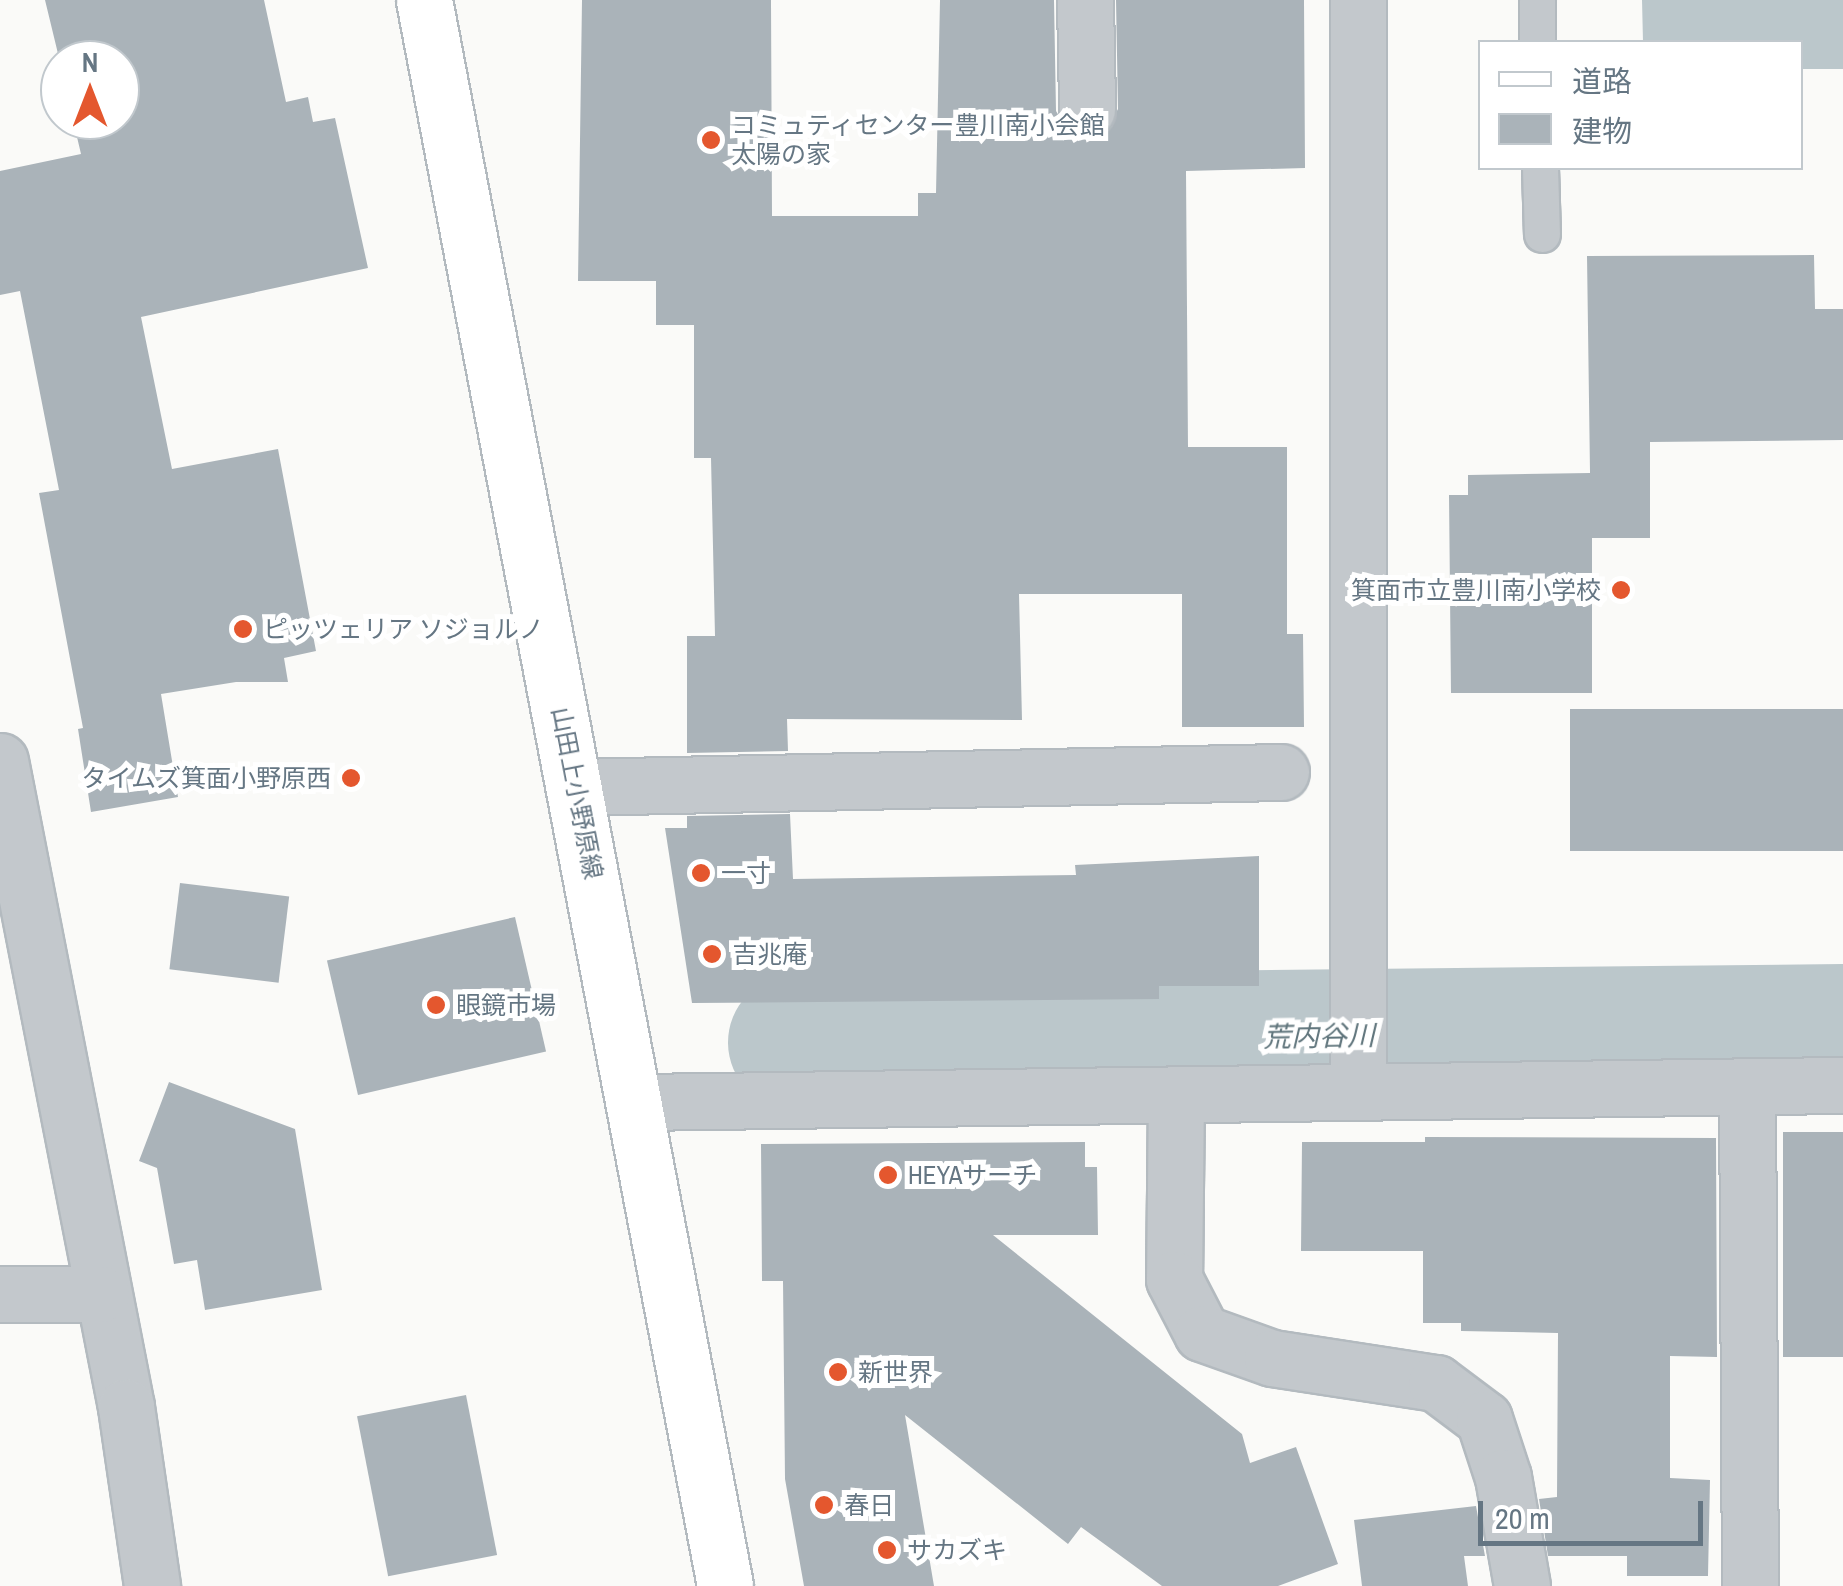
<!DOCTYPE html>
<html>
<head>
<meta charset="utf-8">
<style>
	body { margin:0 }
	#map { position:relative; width:1843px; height:1586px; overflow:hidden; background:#fafaf8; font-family:"Archivo Narrow","Noto Sans JP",sans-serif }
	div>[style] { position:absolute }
	.water>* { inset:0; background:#bbc7cb }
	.river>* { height:135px; margin:-67.5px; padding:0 67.5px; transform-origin:67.5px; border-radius:67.5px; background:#bbc7cb }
	.building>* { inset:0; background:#aab3b9; transform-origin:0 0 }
	.roads { filter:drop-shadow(2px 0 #b3babf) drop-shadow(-2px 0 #b3babf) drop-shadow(0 2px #b3babf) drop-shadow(0 -2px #b3babf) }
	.lane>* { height:35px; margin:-17.5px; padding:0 17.5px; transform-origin:17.5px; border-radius:17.5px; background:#c3c8cc }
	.street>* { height:55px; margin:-27.5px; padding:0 27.5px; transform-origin:27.5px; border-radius:27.5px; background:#c3c8cc }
	.secondary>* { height:55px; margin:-27.5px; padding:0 27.5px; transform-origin:27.5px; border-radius:27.5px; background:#fff }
	.dots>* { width:28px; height:28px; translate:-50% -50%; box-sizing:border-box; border:5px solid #fff; border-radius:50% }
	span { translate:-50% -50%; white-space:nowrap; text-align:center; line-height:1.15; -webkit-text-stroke:10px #fff; paint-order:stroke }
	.poi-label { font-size:25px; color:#657683 }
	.left { translate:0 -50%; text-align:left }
	.right { translate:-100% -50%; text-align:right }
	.street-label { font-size:25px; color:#657683 }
	.water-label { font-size:28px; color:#60757c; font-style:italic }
	.legend { position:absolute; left:1478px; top:40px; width:325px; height:130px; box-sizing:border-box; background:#fff; border:2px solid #c1c8cd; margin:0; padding:12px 18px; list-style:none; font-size:30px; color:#657683 }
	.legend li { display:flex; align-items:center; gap:20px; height:50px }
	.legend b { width:50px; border:2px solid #c1c8cd }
	.north { position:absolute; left:40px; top:40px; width:100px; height:100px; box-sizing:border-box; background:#fff; border:2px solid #c1c8cd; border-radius:50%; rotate:0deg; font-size:28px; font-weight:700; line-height:40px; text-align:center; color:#657683 }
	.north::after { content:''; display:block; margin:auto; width:35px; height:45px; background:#e4572e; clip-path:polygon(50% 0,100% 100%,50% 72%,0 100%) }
	.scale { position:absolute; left:1478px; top:1501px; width:225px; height:45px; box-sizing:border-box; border:5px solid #657683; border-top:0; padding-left:12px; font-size:30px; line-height:35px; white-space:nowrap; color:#657683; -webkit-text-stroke:8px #fff; paint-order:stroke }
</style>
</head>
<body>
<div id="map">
	<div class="water">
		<i style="clip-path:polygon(1642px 0,1843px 0,1843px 69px,1801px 69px,1800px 42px,1643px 42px)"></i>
	</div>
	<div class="river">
		<i style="left:795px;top:1042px;width:1048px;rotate:-0.6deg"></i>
	</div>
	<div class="building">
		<i style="clip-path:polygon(45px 0,264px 0,286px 102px,308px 97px,313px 122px,335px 118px,368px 268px,141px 317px,172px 469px,278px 449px,316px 651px,284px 658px,288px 682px,236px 682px,161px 694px,178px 797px,91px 812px,78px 729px,83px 728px,39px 493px,59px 490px,20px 291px,0 295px,0 171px,81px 154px,73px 120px,120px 120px,120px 60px,60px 62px)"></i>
		<i style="clip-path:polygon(582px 0,771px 0,772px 216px,918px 216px,918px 193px,936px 193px,940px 0,1054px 0,1056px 111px,1071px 136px,1087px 140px,1104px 135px,1118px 109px,1116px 0,1304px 0,1305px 168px,1186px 171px,1188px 447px,1287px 447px,1287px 634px,1303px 634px,1304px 727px,1182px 727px,1182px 594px,1019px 594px,1022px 720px,787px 719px,788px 751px,687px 753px,687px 636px,715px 636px,711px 458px,694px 458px,694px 325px,656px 325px,656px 281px,578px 281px)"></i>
		<i style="clip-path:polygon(1814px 255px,1815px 309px,1843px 309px,1843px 440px,1650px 442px,1650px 538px,1592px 538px,1592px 693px,1451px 693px,1449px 495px,1468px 495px,1468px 475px,1590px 473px,1587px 256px)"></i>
		<i style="left:1843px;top:709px;width:142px;height:273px;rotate:90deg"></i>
		<i style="clip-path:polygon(790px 814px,793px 879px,1076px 875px,1075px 865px,1259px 856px,1259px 986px,1159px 986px,1159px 999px,692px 1003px,665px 828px,687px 828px,687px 816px)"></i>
		<i style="left:180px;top:883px;width:110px;height:87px;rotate:7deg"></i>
		<i style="left:515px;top:917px;width:138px;height:193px;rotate:77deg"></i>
		<i style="clip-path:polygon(169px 1082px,295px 1129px,322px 1290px,205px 1310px,197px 1260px,174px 1264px,157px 1168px,139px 1161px)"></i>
		<i style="left:1783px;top:1132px;width:60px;height:225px"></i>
		<i style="clip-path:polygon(1425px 1137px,1716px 1138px,1717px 1357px,1670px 1356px,1670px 1478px,1710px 1480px,1708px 1576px,1627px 1576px,1627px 1556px,1548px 1556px,1539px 1499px,1557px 1497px,1558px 1333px,1461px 1331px,1461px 1323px,1423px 1323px,1423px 1251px,1301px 1251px,1302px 1142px,1425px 1142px)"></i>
		<i style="clip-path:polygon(1085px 1142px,1085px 1167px,1097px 1167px,1098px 1235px,993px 1235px,1242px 1434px,1250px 1463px,1296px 1447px,1338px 1564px,1278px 1586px,1162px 1586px,1081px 1527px,1068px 1544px,905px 1415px,934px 1586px,804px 1586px,785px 1479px,783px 1281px,762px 1281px,761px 1144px)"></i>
		<i style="left:466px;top:1395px;width:163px;height:111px;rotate:79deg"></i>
		<i style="clip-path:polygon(1476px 1506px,1485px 1556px,1464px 1556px,1468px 1586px,1362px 1586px,1354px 1520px)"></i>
	</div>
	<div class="roads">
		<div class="lane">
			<i style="left:1537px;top:0;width:42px;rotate:90deg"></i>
			<i style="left:1540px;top:168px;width:66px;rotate:88.3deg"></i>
		</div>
		<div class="street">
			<i style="left:1085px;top:0;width:109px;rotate:88.9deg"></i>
			<i style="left:1358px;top:0;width:1092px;rotate:90deg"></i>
			<i style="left:0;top:761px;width:658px;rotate:78.96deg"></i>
			<i style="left:126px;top:1407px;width:181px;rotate:81.7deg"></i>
			<i style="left:576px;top:787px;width:705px;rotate:-1.22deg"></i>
			<i style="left:1747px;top:1086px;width:500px;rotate:89.66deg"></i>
			<i style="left:1176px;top:1094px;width:185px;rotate:90.6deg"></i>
			<i style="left:1174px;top:1279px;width:61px;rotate:62.6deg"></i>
			<i style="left:1202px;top:1333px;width:74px;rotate:19.7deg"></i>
			<i style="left:1272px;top:1358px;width:166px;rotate:8.7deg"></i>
			<i style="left:1436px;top:1383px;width:60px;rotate:36.9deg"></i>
			<i style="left:1484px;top:1419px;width:61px;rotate:71.9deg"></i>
			<i style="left:1503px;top:1477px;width:111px;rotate:80.1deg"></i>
			<i style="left:638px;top:1102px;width:1205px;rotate:-0.81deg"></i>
			<i style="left:0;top:1294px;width:101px"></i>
		</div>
		<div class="secondary">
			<i style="left:424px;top:0;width:1614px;rotate:79.25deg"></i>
		</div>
	</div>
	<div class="dots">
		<i style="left:711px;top:140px;background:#e4572e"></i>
		<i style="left:1621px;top:590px;background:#e4572e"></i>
		<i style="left:243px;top:629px;background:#e4572e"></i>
		<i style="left:351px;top:778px;background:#e4572e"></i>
		<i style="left:701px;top:873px;background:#e4572e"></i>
		<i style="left:712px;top:954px;background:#e4572e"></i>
		<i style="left:436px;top:1005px;background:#e4572e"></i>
		<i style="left:888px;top:1175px;background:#e4572e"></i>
		<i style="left:838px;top:1372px;background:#e4572e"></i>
		<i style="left:824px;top:1505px;background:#e4572e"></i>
		<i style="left:887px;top:1550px;background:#e4572e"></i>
	</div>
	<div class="poi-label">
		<span class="left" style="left:731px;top:140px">コミュティセンター豊川南小会館<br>太陽の家</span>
		<span class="right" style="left:1601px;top:590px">箕面市立豊川南小学校</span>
		<span class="left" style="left:263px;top:629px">ピッツェリア ソジョルノ</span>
		<span class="right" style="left:331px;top:778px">タイムズ箕面小野原西</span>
		<span class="left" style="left:721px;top:873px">一寸</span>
		<span class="left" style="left:732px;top:954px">吉兆庵</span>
		<span class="left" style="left:456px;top:1005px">眼鏡市場</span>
		<span class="left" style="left:908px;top:1175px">HEYAサーチ</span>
		<span class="left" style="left:858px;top:1372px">新世界</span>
		<span class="left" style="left:844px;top:1505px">春日</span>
		<span class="left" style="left:907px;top:1550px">サカズキ</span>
	</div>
	<div class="street-label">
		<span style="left:577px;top:793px;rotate:79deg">山田上小野原線</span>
	</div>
	<div class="water-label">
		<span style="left:1319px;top:1036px;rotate:-1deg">荒内谷川</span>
	</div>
	<ul class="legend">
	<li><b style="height:12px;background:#fff"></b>道路</li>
	<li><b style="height:28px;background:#aab3b9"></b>建物</li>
	</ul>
	<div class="north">N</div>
	<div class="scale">20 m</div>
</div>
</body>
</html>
